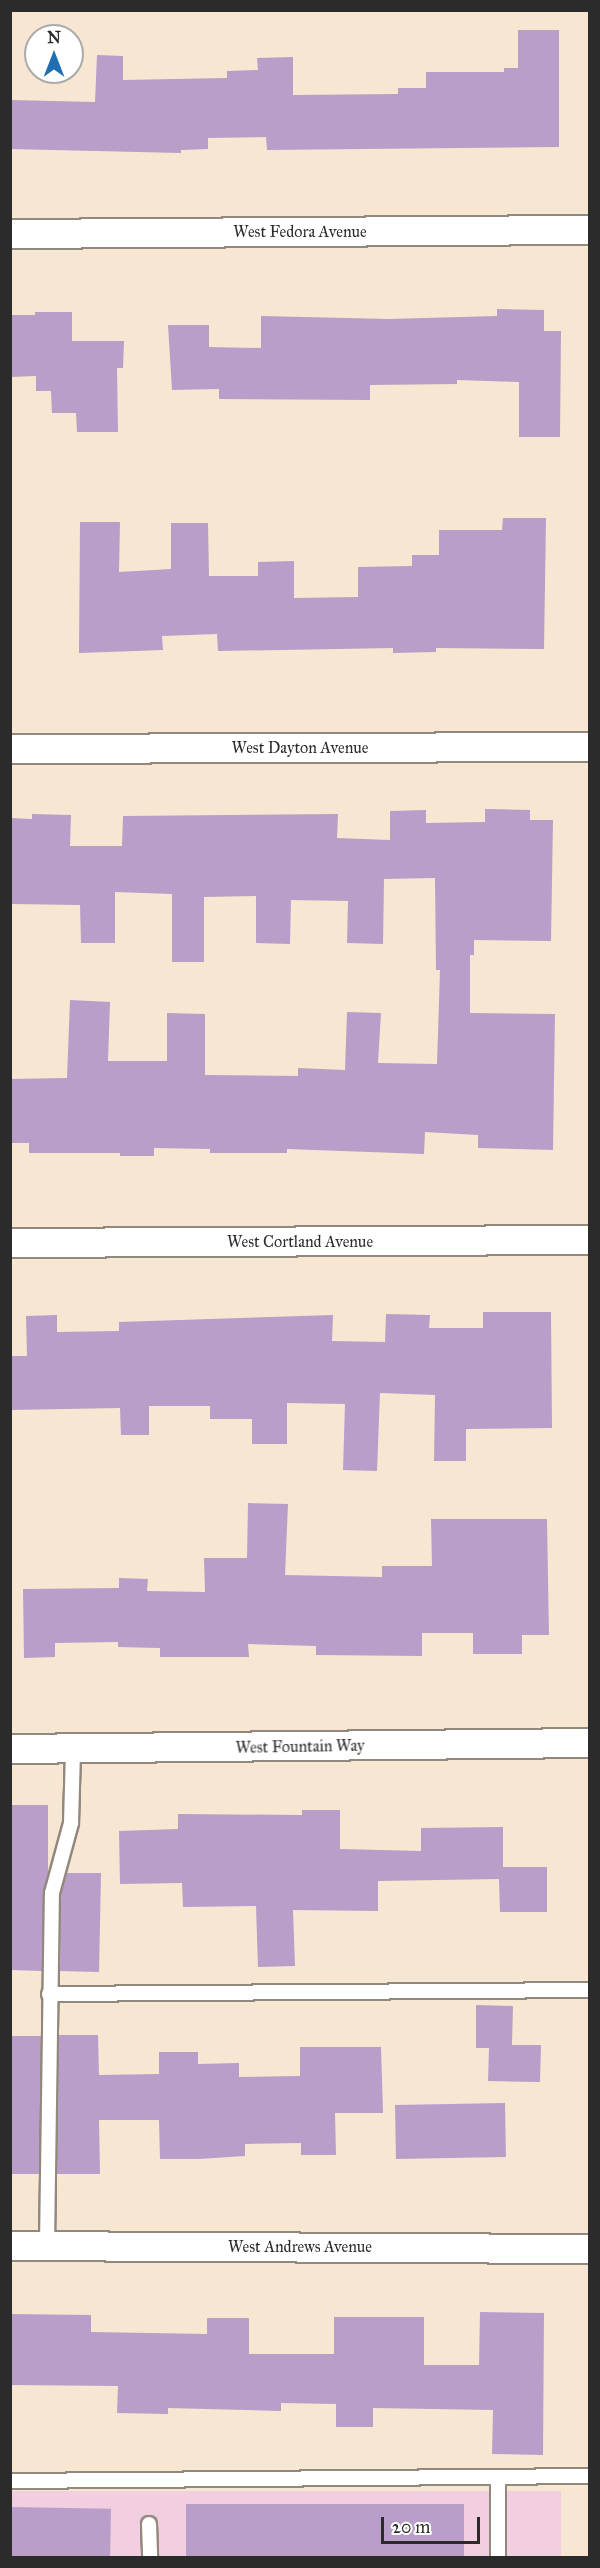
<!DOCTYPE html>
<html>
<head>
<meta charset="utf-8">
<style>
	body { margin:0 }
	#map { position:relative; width:600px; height:2568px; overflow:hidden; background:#f7e6d1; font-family:"IM FELL Great Primer",serif }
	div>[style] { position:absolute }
	.built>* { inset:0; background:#f2cfe0; transform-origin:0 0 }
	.building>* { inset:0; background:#b89ec9; transform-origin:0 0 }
	.roads { filter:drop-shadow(2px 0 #91887e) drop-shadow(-2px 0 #91887e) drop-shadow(0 2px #91887e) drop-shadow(0 -2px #91887e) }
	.service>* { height:14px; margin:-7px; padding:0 7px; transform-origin:7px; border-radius:7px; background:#fff }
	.minor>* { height:28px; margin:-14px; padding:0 14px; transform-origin:14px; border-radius:14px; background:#fff }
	span { translate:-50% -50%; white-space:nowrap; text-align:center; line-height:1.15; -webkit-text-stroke:5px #fff; paint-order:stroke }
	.street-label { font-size:16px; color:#2b2b2b }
	.frame { position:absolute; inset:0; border:12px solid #2b2b2b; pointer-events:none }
	.north { position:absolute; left:24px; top:24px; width:60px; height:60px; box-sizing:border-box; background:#fff; border:2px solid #aaa; border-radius:50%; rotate:0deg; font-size:16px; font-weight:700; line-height:24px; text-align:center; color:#2b2b2b }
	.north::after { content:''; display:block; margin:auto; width:21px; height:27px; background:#1f6fb2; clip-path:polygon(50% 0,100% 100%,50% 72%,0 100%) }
	.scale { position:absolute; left:381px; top:2517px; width:99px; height:27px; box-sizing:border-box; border:3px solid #2b2b2b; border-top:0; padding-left:8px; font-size:18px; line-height:21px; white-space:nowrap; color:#2b2b2b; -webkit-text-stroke:4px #fff; paint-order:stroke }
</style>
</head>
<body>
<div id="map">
	<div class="built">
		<i style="left:561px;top:2491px;width:66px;height:551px;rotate:90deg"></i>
	</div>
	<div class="building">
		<i style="clip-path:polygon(518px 30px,559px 30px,559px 147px,267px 150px,266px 137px,208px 138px,208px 149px,181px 150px,181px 153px,10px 149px,10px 100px,95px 102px,97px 55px,123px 56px,123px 80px,227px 78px,227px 71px,258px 70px,257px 58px,293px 57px,293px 95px,398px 94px,398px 88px,426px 88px,426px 72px,504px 72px,504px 68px,518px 68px)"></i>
		<i style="clip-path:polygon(497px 309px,544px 310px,544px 331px,561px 331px,560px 437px,519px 437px,519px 382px,457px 380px,457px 384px,370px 385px,370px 400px,219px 399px,219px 389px,172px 390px,168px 325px,209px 325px,209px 347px,261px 348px,261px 316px,389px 319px,497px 316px)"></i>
		<i style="clip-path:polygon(35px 312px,72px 312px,72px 341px,124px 341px,123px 368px,117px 368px,118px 432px,77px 432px,76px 413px,52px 413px,51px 391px,36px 391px,36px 376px,10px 377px,10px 315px,35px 315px)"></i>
		<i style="clip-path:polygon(503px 518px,546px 518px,544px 649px,436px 648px,436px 652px,393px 653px,393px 648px,218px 651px,217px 634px,162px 636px,163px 650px,79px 653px,80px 522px,120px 522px,119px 572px,171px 569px,171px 523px,208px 523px,209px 576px,258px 576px,258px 562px,294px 561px,294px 598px,358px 597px,358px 567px,412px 566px,412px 555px,439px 555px,439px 530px,502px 530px)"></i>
		<i style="clip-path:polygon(485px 809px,530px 810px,530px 820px,553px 820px,551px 941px,474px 940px,474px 955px,470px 955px,470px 1013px,555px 1014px,553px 1150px,478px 1148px,478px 1135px,425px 1132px,424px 1154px,287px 1149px,287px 1153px,210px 1153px,210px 1149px,154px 1148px,154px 1156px,120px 1156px,120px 1153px,29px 1153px,29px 1143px,10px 1143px,10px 1079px,67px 1078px,70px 1000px,110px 1002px,108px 1061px,167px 1061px,167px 1013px,205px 1014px,205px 1075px,298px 1076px,298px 1068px,345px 1070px,347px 1012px,381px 1013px,378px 1063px,437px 1064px,440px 970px,436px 970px,435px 878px,384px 879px,383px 944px,347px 943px,348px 901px,291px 900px,290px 944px,256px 943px,256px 896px,204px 897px,204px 962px,172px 962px,172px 894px,115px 892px,115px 943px,81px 943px,80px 905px,10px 904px,10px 818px,32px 819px,32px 814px,71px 815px,70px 846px,122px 846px,123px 816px,338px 814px,337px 838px,390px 840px,390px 811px,426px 810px,426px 823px,485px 822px)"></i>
		<i style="clip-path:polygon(483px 1312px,551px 1312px,552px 1428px,466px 1429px,466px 1461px,434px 1461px,435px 1395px,380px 1393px,377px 1471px,343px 1470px,345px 1404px,287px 1403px,287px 1444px,252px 1444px,252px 1419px,210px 1419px,210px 1406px,149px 1406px,149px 1435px,121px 1435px,120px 1408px,10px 1410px,10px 1356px,27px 1356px,26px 1316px,57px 1315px,57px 1332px,119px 1331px,119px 1322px,333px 1315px,332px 1341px,385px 1342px,386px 1314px,430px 1315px,429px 1328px,483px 1328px)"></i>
		<i style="clip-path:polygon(248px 1503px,288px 1504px,285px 1575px,382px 1577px,382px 1566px,432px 1566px,431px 1519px,547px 1519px,549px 1635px,522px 1635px,522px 1654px,473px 1654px,473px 1633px,422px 1633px,422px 1656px,316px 1655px,316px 1646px,248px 1644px,249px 1657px,160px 1657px,160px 1648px,118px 1647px,118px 1642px,55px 1643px,55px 1657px,24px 1658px,23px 1589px,119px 1588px,119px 1578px,148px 1579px,147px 1591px,205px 1592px,204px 1558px,247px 1558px)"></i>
		<i style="clip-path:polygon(10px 1805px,48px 1805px,48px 1873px,43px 1893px,42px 1971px,10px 1970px)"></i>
		<i style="clip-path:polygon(302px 1810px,340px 1810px,340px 1849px,421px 1851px,421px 1828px,503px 1827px,503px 1867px,547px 1867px,547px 1912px,500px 1912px,499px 1879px,378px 1881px,378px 1911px,293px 1910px,295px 1966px,258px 1967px,256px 1906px,183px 1907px,182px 1883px,120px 1884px,119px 1831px,178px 1829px,178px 1814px,302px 1815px)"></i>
		<i style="clip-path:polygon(67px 1873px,101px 1873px,99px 1972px,60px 1971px,61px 1894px)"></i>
		<i style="clip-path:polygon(476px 2005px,513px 2006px,512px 2045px,541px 2045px,540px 2082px,488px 2081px,489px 2048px,476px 2048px)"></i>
		<i style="clip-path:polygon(59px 2035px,98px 2035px,99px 2075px,159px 2074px,159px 2052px,198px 2052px,198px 2064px,239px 2063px,239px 2077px,300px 2076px,300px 2047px,381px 2047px,383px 2113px,335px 2113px,336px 2155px,301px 2155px,301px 2143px,245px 2144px,245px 2156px,199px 2159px,160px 2159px,159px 2120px,99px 2120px,100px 2174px,57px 2174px)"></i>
		<i style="left:10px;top:2036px;width:31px;height:138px"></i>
		<i style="left:505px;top:2103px;width:54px;height:110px;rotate:89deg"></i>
		<i style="clip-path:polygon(480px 2312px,544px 2313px,543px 2455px,492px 2454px,493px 2410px,373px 2408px,373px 2427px,336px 2427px,336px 2404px,281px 2403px,281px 2411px,168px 2408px,168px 2414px,117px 2413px,118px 2386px,10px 2385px,10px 2314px,91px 2315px,91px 2332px,207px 2334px,207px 2318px,249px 2318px,249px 2354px,334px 2354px,334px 2317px,424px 2317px,424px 2365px,479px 2365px)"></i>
		<i style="left:464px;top:2504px;width:54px;height:278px;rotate:90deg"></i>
		<i style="left:10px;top:2507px;width:101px;height:51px;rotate:1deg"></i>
	</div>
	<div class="roads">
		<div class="service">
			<i style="left:49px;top:1994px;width:541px;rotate:-0.42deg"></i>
			<i style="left:47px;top:2246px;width:353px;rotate:-89.2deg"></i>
			<i style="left:52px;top:1893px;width:73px;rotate:-74.8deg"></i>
			<i style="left:71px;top:1823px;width:73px;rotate:-88.4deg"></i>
			<i style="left:498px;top:2477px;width:81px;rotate:90deg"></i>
			<i style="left:10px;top:2481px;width:580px;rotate:-0.49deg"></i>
			<i style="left:149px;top:2524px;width:34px;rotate:88deg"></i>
		</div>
		<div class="minor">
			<i style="left:10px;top:234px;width:580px;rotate:-0.4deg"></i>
			<i style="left:10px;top:749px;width:580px;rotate:-0.2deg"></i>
			<i style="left:10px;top:1243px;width:580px;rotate:-0.3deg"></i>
			<i style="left:10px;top:1749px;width:580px;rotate:-0.59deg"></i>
			<i style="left:10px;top:2246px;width:580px;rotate:0.3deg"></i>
		</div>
	</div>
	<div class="street-label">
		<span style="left:300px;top:232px">West Fedora Avenue</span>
		<span style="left:300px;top:748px">West Dayton Avenue</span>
		<span style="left:300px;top:1242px">West Cortland Avenue</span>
		<span style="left:300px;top:1747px;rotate:-1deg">West Fountain Way</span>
		<span style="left:300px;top:2247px">West Andrews Avenue</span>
	</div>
	<div class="frame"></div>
	<div class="north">N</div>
	<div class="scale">20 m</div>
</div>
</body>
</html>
